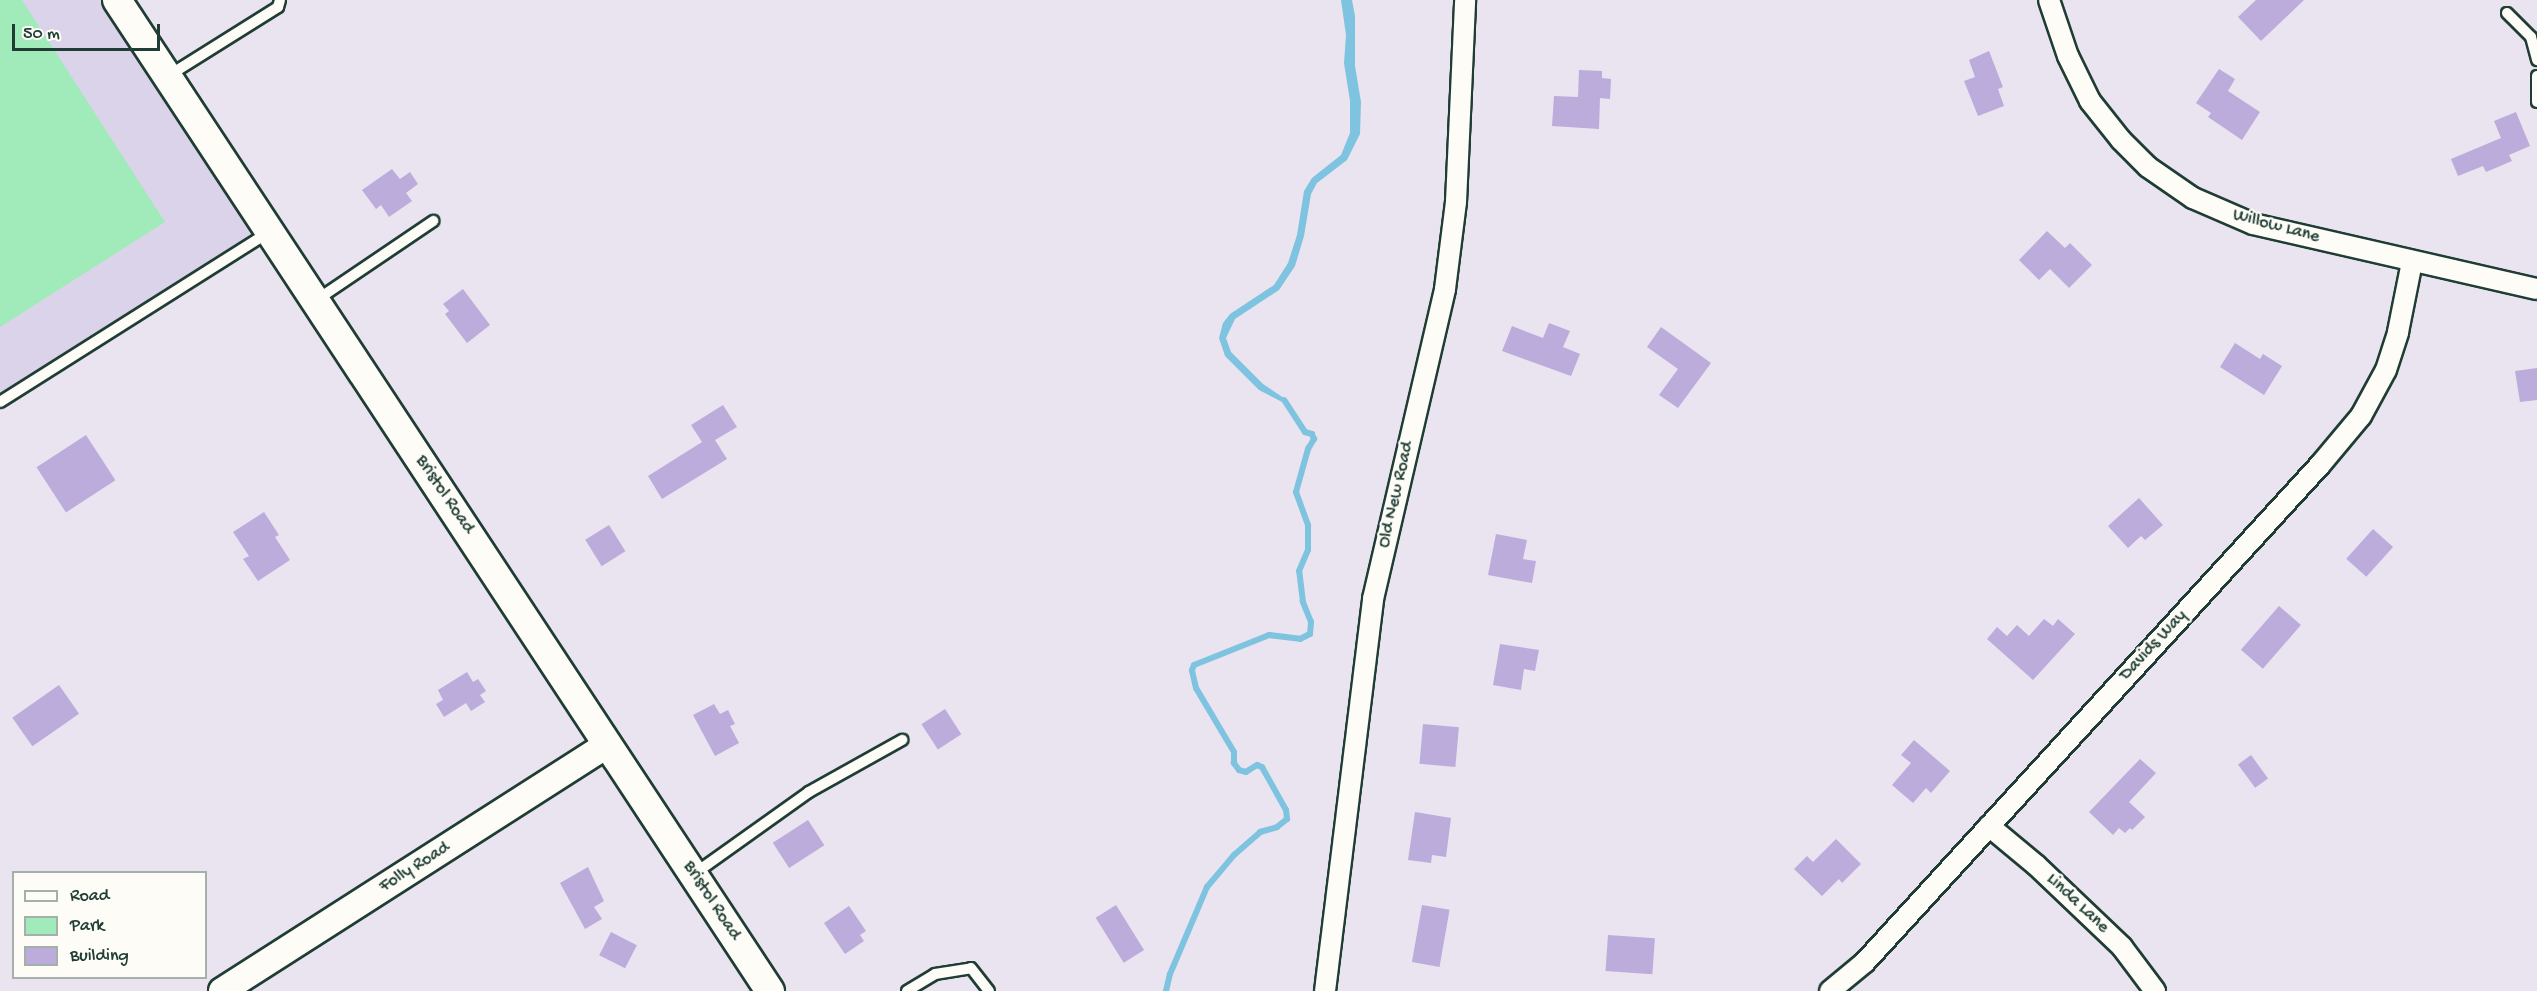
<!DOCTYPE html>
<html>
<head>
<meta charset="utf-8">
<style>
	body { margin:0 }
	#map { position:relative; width:2537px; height:991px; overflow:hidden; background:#e9e4ef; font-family:"Gochi Hand",sans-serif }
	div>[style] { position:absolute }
	.built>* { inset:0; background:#dbd3e9 }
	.green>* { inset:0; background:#a1eab9 }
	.water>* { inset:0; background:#7ec3df }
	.stream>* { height:6px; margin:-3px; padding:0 3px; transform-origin:3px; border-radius:3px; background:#7ec3df }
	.building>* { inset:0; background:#bbacdc; transform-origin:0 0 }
	.roads { filter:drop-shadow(2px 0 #1f3d34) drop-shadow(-2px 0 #1f3d34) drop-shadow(0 2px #1f3d34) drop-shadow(0 -2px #1f3d34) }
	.service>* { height:10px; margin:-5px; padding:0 5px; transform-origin:5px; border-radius:5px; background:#fdfcf7 }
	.minor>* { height:20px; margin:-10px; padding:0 10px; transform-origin:10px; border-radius:10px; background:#fdfcf7 }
	.tertiary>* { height:26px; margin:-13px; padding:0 13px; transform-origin:13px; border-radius:13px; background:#fdfcf7 }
	.secondary>* { height:28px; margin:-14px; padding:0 14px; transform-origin:14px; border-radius:14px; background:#fdfcf7 }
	span { translate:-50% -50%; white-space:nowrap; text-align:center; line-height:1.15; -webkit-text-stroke:4.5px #fdfcf7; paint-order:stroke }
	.street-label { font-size:18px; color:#1f3d34 }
	.legend { position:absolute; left:12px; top:871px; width:195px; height:108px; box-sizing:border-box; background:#fdfcf7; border:2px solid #a4b0a9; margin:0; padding:8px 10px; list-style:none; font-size:18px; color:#1f3d34 }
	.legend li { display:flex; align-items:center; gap:12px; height:30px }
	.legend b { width:30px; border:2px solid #a4b0a9 }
	.scale { position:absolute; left:12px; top:24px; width:148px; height:27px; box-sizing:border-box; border:3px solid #1f3d34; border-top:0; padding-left:8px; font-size:18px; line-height:21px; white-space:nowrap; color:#1f3d34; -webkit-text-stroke:4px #fdfcf7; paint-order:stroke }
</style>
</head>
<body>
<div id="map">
	<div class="built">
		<i style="clip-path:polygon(0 0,117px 0,270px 232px,0 402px)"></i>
	</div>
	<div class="green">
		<i style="clip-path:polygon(0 0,22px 0,165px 222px,0 327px)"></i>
	</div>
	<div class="water">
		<i style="clip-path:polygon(1341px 0,1352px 0,1355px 16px,1355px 66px,1361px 102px,1360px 134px,1347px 160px,1317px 183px,1311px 194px,1304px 236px,1295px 266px,1279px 290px,1235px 319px,1226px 338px,1231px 352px,1263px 384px,1287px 400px,1288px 405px,1259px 390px,1225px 356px,1219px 338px,1223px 323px,1230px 314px,1274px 285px,1288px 263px,1297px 235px,1304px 191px,1312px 178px,1341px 155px,1350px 133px,1350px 101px,1344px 63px,1346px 35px)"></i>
	</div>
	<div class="stream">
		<i style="left:1166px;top:991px;width:17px;rotate:-77deg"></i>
		<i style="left:1170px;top:974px;width:95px;rotate:-67deg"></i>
		<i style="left:1207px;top:887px;width:42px;rotate:-49.8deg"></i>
		<i style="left:1234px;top:855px;width:35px;rotate:-41deg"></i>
		<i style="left:1260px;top:832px;width:18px;rotate:-16deg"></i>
		<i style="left:1277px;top:827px;width:13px;rotate:-39deg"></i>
		<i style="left:1287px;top:819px;width:9px;rotate:-96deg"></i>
		<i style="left:1286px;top:810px;width:49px;rotate:-119.2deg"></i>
		<i style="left:1262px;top:767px;width:5px;rotate:-158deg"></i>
		<i style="left:1257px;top:765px;width:13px;rotate:148deg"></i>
		<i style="left:1246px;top:772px;width:7px;rotate:-164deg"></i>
		<i style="left:1239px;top:770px;width:9px;rotate:-126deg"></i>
		<i style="left:1234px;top:763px;width:11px;rotate:-90deg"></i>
		<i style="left:1234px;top:752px;width:74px;rotate:-120.7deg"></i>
		<i style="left:1196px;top:688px;width:18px;rotate:-103deg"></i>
		<i style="left:1192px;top:670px;width:5px;rotate:-68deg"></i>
		<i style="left:1194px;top:665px;width:81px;rotate:-21.8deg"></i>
		<i style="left:1269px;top:635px;width:31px;rotate:7deg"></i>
		<i style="left:1300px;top:639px;width:11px;rotate:-27deg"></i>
		<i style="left:1310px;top:634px;width:12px;rotate:-85deg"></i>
		<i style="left:1311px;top:622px;width:22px;rotate:-112deg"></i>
		<i style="left:1303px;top:602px;width:31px;rotate:-97deg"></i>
		<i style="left:1299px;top:571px;width:23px;rotate:-67deg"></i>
		<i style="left:1308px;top:550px;width:25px;rotate:-90deg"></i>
		<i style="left:1308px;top:525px;width:35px;rotate:-110deg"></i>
		<i style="left:1296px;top:492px;width:45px;rotate:-74.4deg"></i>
		<i style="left:1308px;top:449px;width:12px;rotate:-59deg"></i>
		<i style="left:1314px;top:439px;width:5px;rotate:-112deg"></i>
		<i style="left:1312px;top:434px;width:7px;rotate:-164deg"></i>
		<i style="left:1305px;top:432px;width:38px;rotate:-123deg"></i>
	</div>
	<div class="building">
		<i style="clip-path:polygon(2256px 0,2304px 0,2261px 41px,2238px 17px)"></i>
		<i style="clip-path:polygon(1989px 51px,2003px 87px,1998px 89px,2004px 106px,1978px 116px,1964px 81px,1975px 77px,1969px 60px)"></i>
		<i style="clip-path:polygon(2219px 69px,2235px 79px,2228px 91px,2260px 112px,2242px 140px,2208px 117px,2211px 113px,2196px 103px)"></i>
		<i style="clip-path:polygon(1579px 70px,1602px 71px,1602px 78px,1611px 79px,1610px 99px,1600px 98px,1599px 129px,1552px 126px,1554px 96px,1578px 97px)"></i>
		<i style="clip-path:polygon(2516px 112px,2530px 146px,2509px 155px,2512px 161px,2486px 172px,2483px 166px,2458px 176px,2451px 159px,2501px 138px,2494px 121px)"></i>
		<i style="clip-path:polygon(392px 169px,400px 179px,410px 172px,418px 184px,406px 193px,412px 201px,389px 217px,381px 205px,376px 209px,362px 190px)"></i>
		<i style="clip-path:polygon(2047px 231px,2065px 248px,2070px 243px,2092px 265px,2069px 288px,2050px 269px,2039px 280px,2019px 260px)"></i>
		<i style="clip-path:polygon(463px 289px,490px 325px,467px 343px,445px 314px,449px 311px,443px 304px)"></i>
		<i style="clip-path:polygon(1549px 323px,1570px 331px,1563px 347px,1580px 354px,1571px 376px,1502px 351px,1512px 326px,1543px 338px)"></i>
		<i style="clip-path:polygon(1661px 327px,1711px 363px,1678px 408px,1659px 395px,1678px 369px,1647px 347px)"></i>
		<i style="clip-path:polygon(2235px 343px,2260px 359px,2263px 354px,2282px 366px,2264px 395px,2220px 367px)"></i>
		<i style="clip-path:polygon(2537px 368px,2537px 400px,2520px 402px,2515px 371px)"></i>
		<i style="clip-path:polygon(723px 405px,737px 427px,715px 440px,727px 459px,662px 499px,648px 476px,702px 442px,691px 425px)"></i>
		<i style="left:86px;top:435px;width:54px;height:59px;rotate:57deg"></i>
		<i style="clip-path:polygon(2139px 498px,2163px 525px,2145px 540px,2141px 536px,2128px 548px,2108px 526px)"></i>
		<i style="clip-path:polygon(264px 512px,279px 535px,275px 537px,290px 560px,258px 581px,243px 559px,249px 556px,233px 532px)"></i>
		<i style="left:609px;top:525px;width:31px;height:28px;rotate:58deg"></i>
		<i style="left:2373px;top:529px;width:27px;height:40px;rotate:42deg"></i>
		<i style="clip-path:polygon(1496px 534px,1527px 540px,1523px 559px,1536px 561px,1532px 583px,1488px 575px)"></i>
		<i style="left:2279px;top:606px;width:29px;height:58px;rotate:41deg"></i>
		<i style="clip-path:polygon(2044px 619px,2053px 626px,2058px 619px,2075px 634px,2033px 680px,1987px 639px,1997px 627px,2007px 636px,2017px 625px,2029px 636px)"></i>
		<i style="clip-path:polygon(1500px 644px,1539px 650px,1535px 671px,1524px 669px,1521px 690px,1493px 685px)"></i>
		<i style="clip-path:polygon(467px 672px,473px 682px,478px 679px,486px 691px,480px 695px,485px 702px,471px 711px,466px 703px,444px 717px,436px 704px,443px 700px,438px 690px)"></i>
		<i style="left:59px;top:685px;width:35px;height:57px;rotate:55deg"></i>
		<i style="clip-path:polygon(714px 704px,720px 714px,728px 710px,735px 724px,730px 726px,739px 743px,715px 756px,693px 715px)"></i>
		<i style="left:945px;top:709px;width:30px;height:28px;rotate:57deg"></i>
		<i style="left:1423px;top:724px;width:36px;height:40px;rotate:5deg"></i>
		<i style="clip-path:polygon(1914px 740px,1950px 771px,1931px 793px,1926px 788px,1913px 803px,1892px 785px,1911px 763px,1901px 755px)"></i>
		<i style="left:2251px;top:755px;width:29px;height:16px;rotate:54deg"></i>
		<i style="clip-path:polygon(2140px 759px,2156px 773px,2129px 802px,2145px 817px,2132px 830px,2130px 828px,2125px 833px,2119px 828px,2113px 835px,2089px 812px)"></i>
		<i style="clip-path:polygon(1415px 812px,1451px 818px,1446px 857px,1432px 855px,1431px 863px,1408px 860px)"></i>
		<i style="left:808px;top:820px;width:30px;height:42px;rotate:57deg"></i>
		<i style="clip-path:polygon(1836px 839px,1861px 864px,1842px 883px,1839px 879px,1822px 896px,1794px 869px,1807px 856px,1813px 862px)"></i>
		<i style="clip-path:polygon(588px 867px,604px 901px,594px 907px,602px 919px,585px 929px,560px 883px)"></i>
		<i style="left:1116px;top:905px;width:53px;height:24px;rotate:58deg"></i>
		<i style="left:1422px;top:905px;width:28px;height:58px;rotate:10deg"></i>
		<i style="clip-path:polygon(849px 906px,866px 931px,860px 935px,864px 941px,845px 954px,824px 923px)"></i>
		<i style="left:611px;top:932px;width:29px;height:26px;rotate:27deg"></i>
		<i style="left:1608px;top:935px;width:47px;height:36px;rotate:4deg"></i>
	</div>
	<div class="roads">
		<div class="service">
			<i style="left:2507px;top:13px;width:34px;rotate:45deg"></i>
			<i style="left:2531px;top:37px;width:24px;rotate:75deg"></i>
			<i style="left:168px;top:76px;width:130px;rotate:-32.1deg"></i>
			<i style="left:278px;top:7px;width:7px;rotate:-74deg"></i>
			<i style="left:2537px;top:76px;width:26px;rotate:90deg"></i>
			<i style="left:315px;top:301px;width:143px;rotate:-34.1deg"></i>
			<i style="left:0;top:402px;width:318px;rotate:-32.3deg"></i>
			<i style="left:694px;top:874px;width:141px;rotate:-35.5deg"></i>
			<i style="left:809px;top:792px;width:107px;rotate:-29.2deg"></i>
			<i style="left:907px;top:991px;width:33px;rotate:-31deg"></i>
			<i style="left:935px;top:974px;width:36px;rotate:-9deg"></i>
			<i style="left:971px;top:968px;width:29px;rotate:52deg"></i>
		</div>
		<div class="minor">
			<i style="left:2049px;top:0;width:59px;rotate:71.3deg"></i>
			<i style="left:2068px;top:56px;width:50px;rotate:63.9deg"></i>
			<i style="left:2090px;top:101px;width:50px;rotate:51.5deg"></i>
			<i style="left:2121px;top:140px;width:38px;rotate:45deg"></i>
			<i style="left:2148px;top:167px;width:55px;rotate:34.6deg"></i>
			<i style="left:2193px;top:198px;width:65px;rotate:23.4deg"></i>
			<i style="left:2253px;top:224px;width:291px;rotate:12.9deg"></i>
			<i style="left:1989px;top:826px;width:61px;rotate:39.7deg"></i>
			<i style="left:2036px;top:865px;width:119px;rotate:43.6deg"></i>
			<i style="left:2122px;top:947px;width:55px;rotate:53.1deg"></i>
			<i style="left:1325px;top:991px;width:395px;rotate:-83deg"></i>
			<i style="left:1373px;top:599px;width:318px;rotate:-76.9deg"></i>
			<i style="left:1445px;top:289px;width:88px;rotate:-82.8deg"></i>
			<i style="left:1456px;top:202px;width:202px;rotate:-87.4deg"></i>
			<i style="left:1830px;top:991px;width:45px;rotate:-39.6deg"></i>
			<i style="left:1865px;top:962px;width:674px;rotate:-47.53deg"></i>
			<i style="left:2320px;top:465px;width:64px;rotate:-50.1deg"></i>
			<i style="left:2361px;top:416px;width:52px;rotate:-61.5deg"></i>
			<i style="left:2386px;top:370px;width:40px;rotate:-72deg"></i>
			<i style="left:2398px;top:332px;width:71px;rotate:-78.7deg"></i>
		</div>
		<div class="tertiary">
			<i style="left:222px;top:991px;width:458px;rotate:-32.6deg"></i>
		</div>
		<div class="secondary">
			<i style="left:117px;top:0;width:1187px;rotate:56.62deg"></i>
		</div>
	</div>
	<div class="street-label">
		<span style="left:2276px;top:227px;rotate:15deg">Willow Lane</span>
		<span style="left:444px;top:495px;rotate:56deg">Bristol Road</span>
		<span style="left:1397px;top:495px;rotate:-77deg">Old New Road</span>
		<span style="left:2154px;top:646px;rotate:-47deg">Davids Way</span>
		<span style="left:415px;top:868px;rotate:-32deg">Folly Road</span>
		<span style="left:711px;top:901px;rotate:57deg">Bristol Road</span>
		<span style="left:2077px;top:904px;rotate:43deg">Linda Lane</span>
	</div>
	<ul class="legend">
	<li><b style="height:8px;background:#fdfcf7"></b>Road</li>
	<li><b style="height:16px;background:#a1eab9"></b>Park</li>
	<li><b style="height:16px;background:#bbacdc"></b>Building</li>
	</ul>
	<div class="scale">50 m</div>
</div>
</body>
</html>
